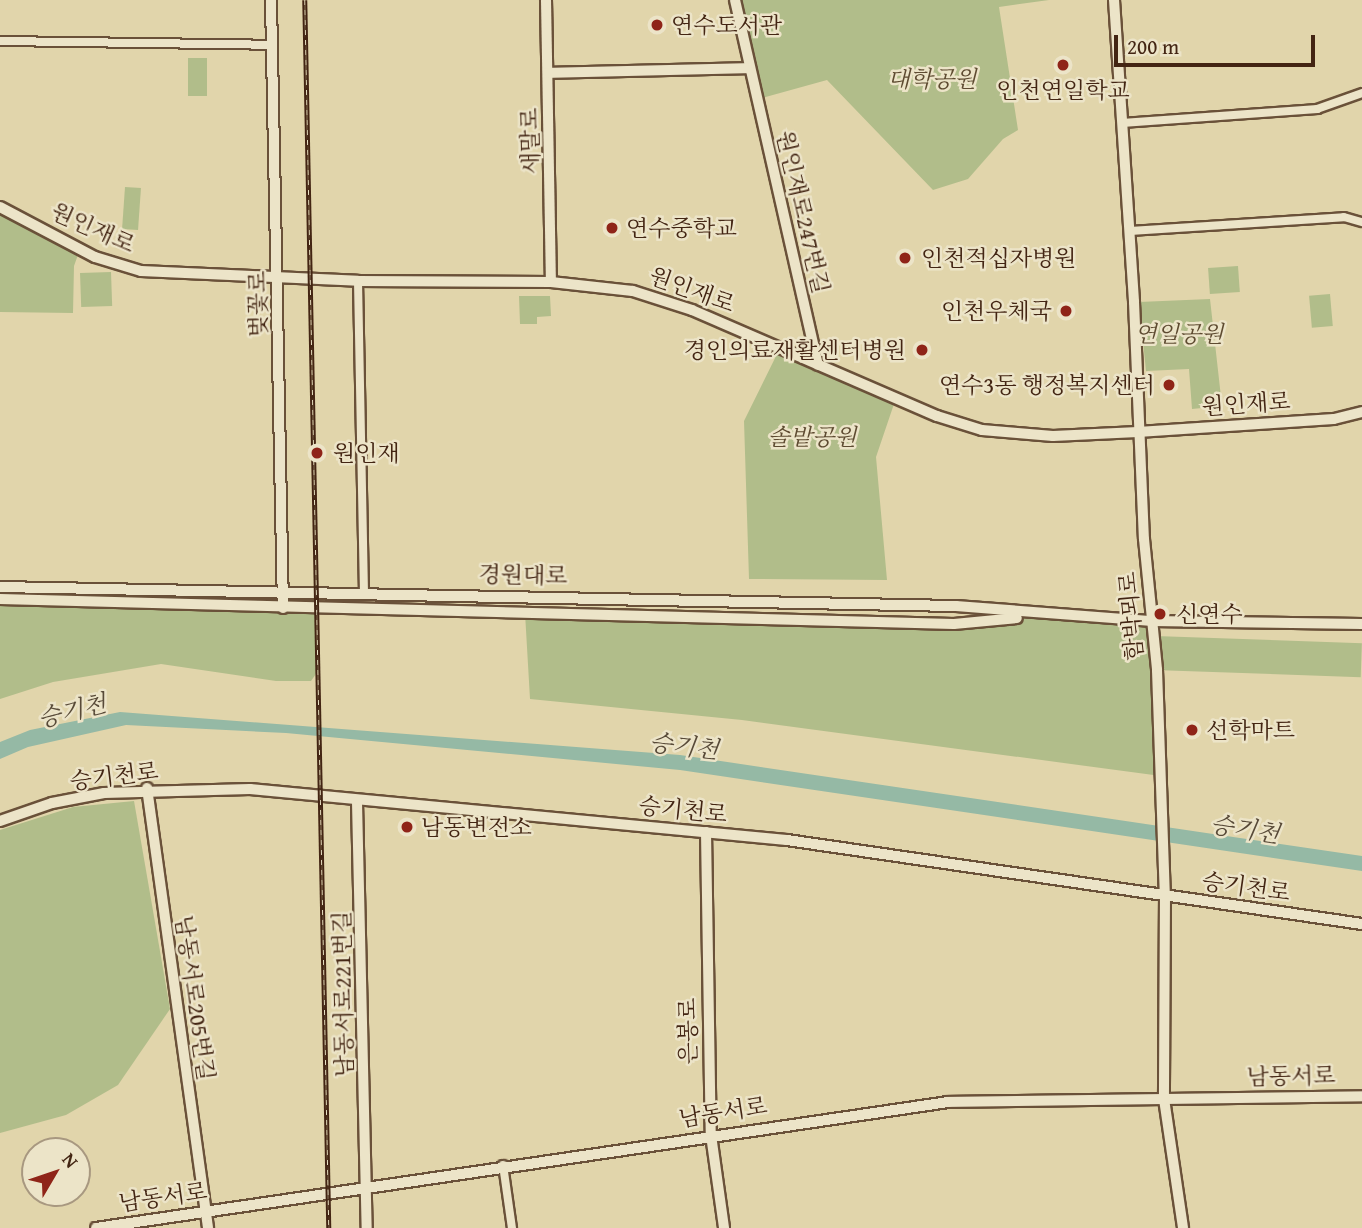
<!DOCTYPE html>
<html>
<head>
<meta charset="utf-8">
<style>
	body { margin:0 }
	#map { position:relative; width:1362px; height:1228px; overflow:hidden; background:#e1d5ab; font-family:"Gentium Book Plus","Noto Serif KR",serif }
	div>[style] { position:absolute }
	.green>* { inset:0; background:#b1bd8a; transform-origin:0 0 }
	.water>* { inset:0; background:#95b9a5 }
	.roads { filter:drop-shadow(2px 0 #6a5139) drop-shadow(-2px 0 #6a5139) drop-shadow(0 2px #6a5139) drop-shadow(0 -2px #6a5139) }
	.minor>* { height:8px; margin:-4px; padding:0 4px; transform-origin:4px; border-radius:4px; background:#ece4c8 }
	.tertiary>* { height:10px; margin:-5px; padding:0 5px; transform-origin:5px; border-radius:5px; background:#ece4c8 }
	.secondary>* { height:10px; margin:-5px; padding:0 5px; transform-origin:5px; border-radius:5px; background:#ece4c8 }
	.rail>* { height:4.5px; margin-top:-2.25px; transform-origin:0; background:repeating-linear-gradient(90deg,#ece4c8 0 5px,#432513 0 10px); box-sizing:border-box; border-block:2px solid #432513 }
	.dots>* { width:19px; height:19px; translate:-50% -50%; box-sizing:border-box; border:4px solid #ece4c8; border-radius:50% }
	span { translate:-50% -50%; white-space:nowrap; text-align:center; line-height:1.15; -webkit-text-stroke:5px #ece4c8; paint-order:stroke }
	.poi-label { font-size:23px; color:#432513 }
	.left { translate:0 -50%; text-align:left }
	.right { translate:-100% -50%; text-align:right }
	.park-label { font-size:23px; color:#5e4b31; font-style:italic }
	.street-label { font-size:23px; color:#432513 }
	.water-label { font-size:24px; color:#584a38; font-style:italic }
	.north { position:absolute; left:21px; top:1137px; width:70px; height:70px; box-sizing:border-box; background:#ece4c8; border:2px solid #a89880; border-radius:50%; rotate:51deg; font-size:19px; font-weight:700; line-height:28px; text-align:center; color:#432513 }
	.north::after { content:''; display:block; margin:auto; width:24px; height:32px; background:#8f2418; clip-path:polygon(50% 0,100% 100%,50% 72%,0 100%) }
	.scale { position:absolute; left:1114px; top:35px; width:201px; height:32px; box-sizing:border-box; border:4px solid #432513; border-top:0; padding-left:9px; font-size:21px; line-height:24px; white-space:nowrap; color:#432513; -webkit-text-stroke:5px #ece4c8; paint-order:stroke }
</style>
</head>
<body>
<div id="map">
	<div class="green">
		<i style="clip-path:polygon(741px 0,1049px 0,999px 7px,1018px 130px,1003px 139px,968px 179px,933px 190px,827px 80px,762px 98px)"></i>
		<i style="left:188px;top:58px;width:19px;height:38px"></i>
		<i style="left:125px;top:187px;width:16px;height:42px;rotate:4deg"></i>
		<i style="clip-path:polygon(0 207px,80px 249px,74px 266px,73px 313px,0 312px)"></i>
		<i style="left:1238px;top:266px;width:26px;height:30px;rotate:86deg"></i>
		<i style="left:111px;top:272px;width:34px;height:31px;rotate:88deg"></i>
		<i style="left:1330px;top:294px;width:32px;height:21px;rotate:85deg"></i>
		<i style="clip-path:polygon(519px 296px,550px 296px,551px 316px,537px 317px,537px 324px,520px 324px)"></i>
		<i style="clip-path:polygon(1210px 299px,1222px 406px,1192px 409px,1189px 369px,1146px 371px,1139px 302px)"></i>
		<i style="clip-path:polygon(780px 348px,896px 398px,876px 457px,887px 580px,749px 579px,744px 421px)"></i>
		<i style="clip-path:polygon(0 606px,315px 613px,318px 671px,311px 681px,276px 681px,161px 664px,53px 682px,0 699px)"></i>
		<i style="clip-path:polygon(525px 613px,954px 624px,1045px 616px,1152px 621px,1161px 776px,742px 720px,530px 699px)"></i>
		<i style="left:1155px;top:636px;width:207px;height:34px;rotate:2deg"></i>
		<i style="clip-path:polygon(134px 801px,170px 1009px,118px 1085px,66px 1115px,0 1133px,0 830px,73px 807px)"></i>
	</div>
	<div class="water">
		<i style="clip-path:polygon(120px 712px,680px 755px,1362px 856px,1362px 871px,680px 770px,286px 733px,126px 725px,28px 747px,0 759px,0 742px,30px 730px)"></i>
	</div>
	<div class="roads">
		<div class="minor">
			<i style="left:0;top:41px;width:272px;rotate:0.8deg"></i>
			<i style="left:1122px;top:123px;width:196px;rotate:-4.1deg"></i>
			<i style="left:1317px;top:109px;width:48px;rotate:-19.6deg"></i>
			<i style="left:1130px;top:231px;width:214px;rotate:-3.7deg"></i>
			<i style="left:1344px;top:217px;width:19px;rotate:16deg"></i>
			<i style="left:358px;top:281px;width:311px;rotate:88.9deg"></i>
			<i style="left:503px;top:1165px;width:64px;rotate:81.9deg"></i>
		</div>
		<div class="tertiary">
			<i style="left:271px;top:0;width:608px;rotate:88.87deg"></i>
			<i style="left:546px;top:0;width:282px;rotate:89deg"></i>
			<i style="left:735px;top:0;width:374px;rotate:77.2deg"></i>
			<i style="left:548px;top:73px;width:201px;rotate:-1.4deg"></i>
			<i style="left:147px;top:788px;width:444px;rotate:82.1deg"></i>
			<i style="left:357px;top:802px;width:426px;rotate:88.7deg"></i>
			<i style="left:0;top:821px;width:55px;rotate:-19.1deg"></i>
			<i style="left:52px;top:803px;width:53px;rotate:-10.9deg"></i>
			<i style="left:104px;top:793px;width:146px;rotate:-1.6deg"></i>
			<i style="left:250px;top:789px;width:539px;rotate:5.43deg"></i>
			<i style="left:787px;top:840px;width:581px;rotate:8.31deg"></i>
			<i style="left:706px;top:832px;width:303px;rotate:89.1deg"></i>
		</div>
		<div class="secondary">
			<i style="left:1114px;top:0;width:303px;rotate:86.2deg"></i>
			<i style="left:1134px;top:302px;width:237px;rotate:87.6deg"></i>
			<i style="left:1144px;top:539px;width:132px;rotate:84.3deg"></i>
			<i style="left:1157px;top:670px;width:225px;rotate:88deg"></i>
			<i style="left:1165px;top:895px;width:204px;rotate:90.3deg"></i>
			<i style="left:1164px;top:1099px;width:130px;rotate:81.6deg"></i>
			<i style="left:0;top:207px;width:107px;rotate:27.8deg"></i>
			<i style="left:95px;top:257px;width:48px;rotate:16.9deg"></i>
			<i style="left:141px;top:271px;width:217px;rotate:2.6deg"></i>
			<i style="left:358px;top:281px;width:193px;rotate:0.3deg"></i>
			<i style="left:551px;top:282px;width:82px;rotate:6.3deg"></i>
			<i style="left:633px;top:291px;width:62px;rotate:17.9deg"></i>
			<i style="left:692px;top:310px;width:267px;rotate:23.4deg"></i>
			<i style="left:937px;top:416px;width:47px;rotate:17.3deg"></i>
			<i style="left:982px;top:430px;width:71px;rotate:4.8deg"></i>
			<i style="left:1053px;top:436px;width:85px;rotate:-2.7deg"></i>
			<i style="left:1138px;top:432px;width:196px;rotate:-3.8deg"></i>
			<i style="left:1334px;top:419px;width:29px;rotate:-14deg"></i>
			<i style="left:0;top:587px;width:956px;rotate:1.14deg"></i>
			<i style="left:956px;top:606px;width:197px;rotate:4.4deg"></i>
			<i style="left:1152px;top:621px;width:210px;rotate:0.8deg"></i>
			<i style="left:0;top:599px;width:954px;rotate:1.5deg"></i>
			<i style="left:954px;top:624px;width:63px;rotate:-5.4deg"></i>
			<i style="left:711px;top:1135px;width:94px;rotate:82deg"></i>
			<i style="left:96px;top:1228px;width:861px;rotate:-8.41deg"></i>
			<i style="left:948px;top:1102px;width:414px;rotate:-0.8deg"></i>
		</div>
	</div>
	<div class="rail">
		<i style="left:305px;top:0;width:1228px;rotate:88.88deg"></i>
	</div>
	<div class="dots">
		<i style="left:657px;top:25px;background:#8f2418"></i>
		<i style="left:1063px;top:65px;background:#8f2418"></i>
		<i style="left:612px;top:228px;background:#8f2418"></i>
		<i style="left:905px;top:258px;background:#8f2418"></i>
		<i style="left:1066px;top:311px;background:#8f2418"></i>
		<i style="left:922px;top:350px;background:#8f2418"></i>
		<i style="left:1169px;top:385px;background:#8f2418"></i>
		<i style="left:317px;top:453px;background:#8f2418"></i>
		<i style="left:1160px;top:614px;background:#8f2418"></i>
		<i style="left:1192px;top:730px;background:#8f2418"></i>
		<i style="left:407px;top:827px;background:#8f2418"></i>
	</div>
	<div class="poi-label">
		<span class="left" style="left:671px;top:25px">연수도서관</span>
		<span style="left:1063px;top:90px">인천연일학교</span>
		<span class="left" style="left:626px;top:228px">연수중학교</span>
		<span class="left" style="left:921px;top:258px">인천적십자병원</span>
		<span class="right" style="left:1052px;top:311px">인천우체국</span>
		<span class="right" style="left:906px;top:350px">경인의료재활센터병원</span>
		<span class="right" style="left:1155px;top:385px">연수3동 행정복지센터</span>
		<span class="left" style="left:333px;top:453px">원인재</span>
		<span class="left" style="left:1176px;top:614px">신연수</span>
		<span class="left" style="left:1206px;top:730px">선학마트</span>
		<span class="left" style="left:421px;top:827px">남동변전소</span>
	</div>
	<div class="park-label">
		<span style="left:932px;top:79px">대학공원</span>
		<span style="left:1179px;top:334px">연일공원</span>
		<span style="left:812px;top:437px">솔밭공원</span>
	</div>
	<div class="street-label">
		<span style="left:530px;top:141px;rotate:-91deg">새말로</span>
		<span style="left:803px;top:212px;rotate:77deg">원인재로247번길</span>
		<span style="left:93px;top:228px;rotate:24deg">원인재로</span>
		<span style="left:692px;top:290px;rotate:20deg">원인재로</span>
		<span style="left:258px;top:304px;rotate:-91deg">벚꽃로</span>
		<span style="left:1246px;top:404px;rotate:-4deg">원인재로</span>
		<span style="left:523px;top:575px;rotate:1deg">경원대로</span>
		<span style="left:1131px;top:616px;rotate:-95deg">함박뫼로</span>
		<span style="left:114px;top:776px;rotate:-7deg">승기천로</span>
		<span style="left:683px;top:810px;rotate:6deg">승기천로</span>
		<span style="left:1246px;top:887px;rotate:8deg">승기천로</span>
		<span style="left:343px;top:994px;rotate:-91deg">남동서로221번길</span>
		<span style="left:195px;top:998px;rotate:82deg">남동서로205번길</span>
		<span style="left:688px;top:1031px;rotate:-91deg">은봉로</span>
		<span style="left:1291px;top:1076px;rotate:-1deg">남동서로</span>
		<span style="left:723px;top:1112px;rotate:-9deg">남동서로</span>
		<span style="left:163px;top:1197px;rotate:-8deg">남동서로</span>
	</div>
	<div class="water-label">
		<span style="left:72px;top:711px;rotate:-14deg">승기천</span>
		<span style="left:684px;top:746px;rotate:7deg">승기천</span>
		<span style="left:1245px;top:829px;rotate:9deg">승기천</span>
	</div>
	<div class="north">N</div>
	<div class="scale">200 m</div>
</div>
</body>
</html>
